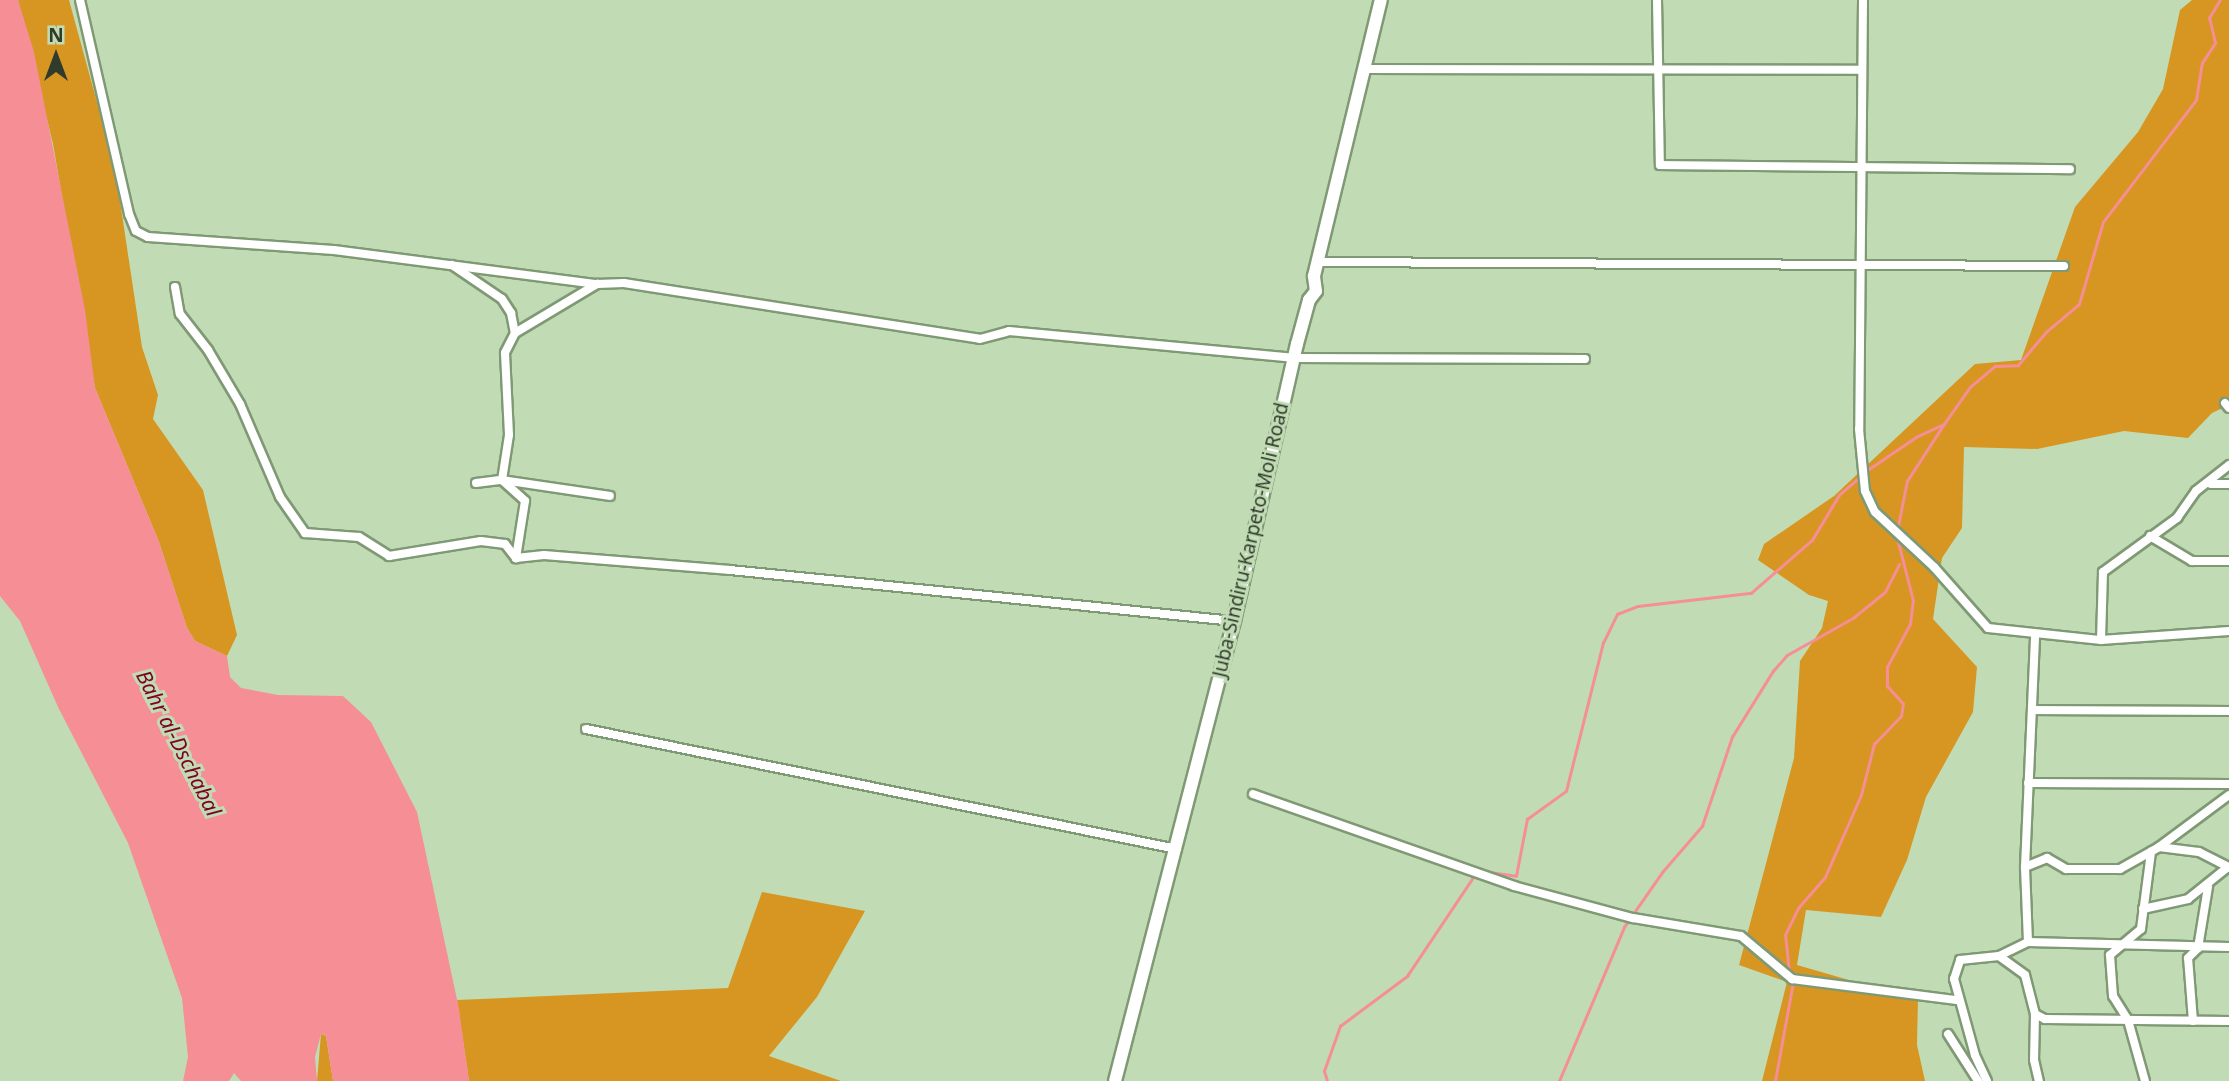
<!DOCTYPE html>
<html>
<head>
<meta charset="utf-8">
<style>
	body { margin:0 }
	#map { position:relative; width:2229px; height:1081px; overflow:hidden; background:#c1dcb5; font-family:"Noto Sans",sans-serif }
	div>[style] { position:absolute }
	.green>* { inset:0; background:#d79621 }
	.water>* { inset:0; background:#f58e95 }
	.stream>* { height:2.5px; margin:-1.25px; padding:0 1.25px; transform-origin:1.25px; border-radius:1.25px; background:#f58e95 }
	.roads { filter:drop-shadow(2px 0 #809975) drop-shadow(-2px 0 #809975) drop-shadow(0 2px #809975) drop-shadow(0 -2px #809975) }
	.minor>* { height:8px; margin:-4px; padding:0 4px; transform-origin:4px; border-radius:4px; background:#fff }
	.secondary>* { height:12px; margin:-6px; padding:0 6px; transform-origin:6px; border-radius:6px; background:#fff }
	span { translate:-50% -50%; white-space:nowrap; text-align:center; line-height:1.15; -webkit-text-stroke:6px #c1dcb5; paint-order:stroke }
	.street-label { font-size:19px; color:#303b2b }
	.water-label { font-size:21px; color:#7e0226; font-style:italic }
	.north { position:absolute; left:21px; top:21px; width:70px; height:70px; -webkit-text-stroke:5px #c1dcb5; paint-order:stroke; rotate:0deg; font-size:19px; font-weight:700; line-height:28px; text-align:center; color:#303b2b }
	.north::after { content:''; display:block; margin:auto; width:24px; height:32px; background:#303b2b; clip-path:polygon(50% 0,100% 100%,50% 72%,0 100%) }
</style>
</head>
<body>
<div id="map">
	<div class="green">
		<i style="clip-path:polygon(18px 0,69px 0,115px 168px,142px 347px,158px 395px,153px 419px,203px 490px,237px 635px,227px 656px,195px 641px,187px 628px,159px 542px,95px 388px,53px 144px)"></i>
		<i style="clip-path:polygon(2192px 0,2229px 0,2229px 405px,2212px 413px,2188px 438px,2124px 431px,2037px 449px,1964px 447px,1962px 528px,1942px 558px,1933px 619px,1977px 667px,1973px 712px,1926px 797px,1907px 860px,1881px 917px,1806px 910px,1797px 965px,1918px 1000px,1917px 1045px,1925px 1081px,1762px 1081px,1787px 982px,1739px 965px,1794px 758px,1800px 661px,1822px 628px,1828px 601px,1809px 595px,1758px 560px,1764px 544px,1834px 496px,1975px 364px,2021px 360px,2075px 207px,2138px 132px,2163px 89px,2180px 10px)"></i>
		<i style="clip-path:polygon(762px 892px,865px 911px,817px 997px,769px 1056px,841px 1081px,469px 1081px,457px 1000px,728px 988px)"></i>
		<i style="clip-path:polygon(321px 1034px,326px 1036px,333px 1081px,317px 1081px)"></i>
	</div>
	<div class="water">
		<i style="clip-path:polygon(0 0,18px 0,34px 52px,85px 310px,95px 388px,159px 542px,187px 628px,195px 641px,227px 656px,230px 677px,241px 688px,278px 695px,343px 696px,371px 722px,417px 812px,459px 1009px,469px 1081px,333px 1081px,326px 1036px,321px 1034px,315px 1057px,317px 1081px,241px 1081px,234px 1073px,229px 1081px,183px 1081px,188px 1057px,182px 998px,128px 843px,58px 707px,20px 621px,0 596px)"></i>
	</div>
	<div class="stream">
		<i style="left:1866px;top:471px;width:60px;rotate:-34.2deg"></i>
		<i style="left:1916px;top:437px;width:31px;rotate:-25deg"></i>
		<i style="left:1944px;top:424px;width:45px;rotate:-54.9deg"></i>
		<i style="left:1970px;top:387px;width:33px;rotate:-40deg"></i>
		<i style="left:1995px;top:366px;width:23px;rotate:-2deg"></i>
		<i style="left:2018px;top:365px;width:43px;rotate:-49.7deg"></i>
		<i style="left:2046px;top:332px;width:43px;rotate:-40.3deg"></i>
		<i style="left:2079px;top:304px;width:85px;rotate:-73.7deg"></i>
		<i style="left:2103px;top:222px;width:153px;rotate:-52.7deg"></i>
		<i style="left:2196px;top:100px;width:37px;rotate:-81deg"></i>
		<i style="left:2202px;top:63px;width:24px;rotate:-57deg"></i>
		<i style="left:2215px;top:43px;width:26px;rotate:-103deg"></i>
		<i style="left:2209px;top:18px;width:21px;rotate:-59deg"></i>
		<i style="left:1897px;top:531px;width:51px;rotate:-78.7deg"></i>
		<i style="left:1907px;top:481px;width:68px;rotate:-57deg"></i>
		<i style="left:1482px;top:871px;width:34px;rotate:8deg"></i>
		<i style="left:1516px;top:876px;width:58px;rotate:-79.1deg"></i>
		<i style="left:1527px;top:819px;width:48px;rotate:-35.7deg"></i>
		<i style="left:1566px;top:791px;width:153px;rotate:-76deg"></i>
		<i style="left:1603px;top:643px;width:32px;rotate:-64deg"></i>
		<i style="left:1617px;top:614px;width:22px;rotate:-21deg"></i>
		<i style="left:1638px;top:606px;width:114px;rotate:-6.6deg"></i>
		<i style="left:1751px;top:593px;width:81px;rotate:-41deg"></i>
		<i style="left:1812px;top:540px;width:52px;rotate:-59deg"></i>
		<i style="left:1839px;top:495px;width:29px;rotate:-41deg"></i>
		<i style="left:1789px;top:972px;width:37px;rotate:-96deg"></i>
		<i style="left:1785px;top:935px;width:30px;rotate:-64deg"></i>
		<i style="left:1798px;top:908px;width:41px;rotate:-48.9deg"></i>
		<i style="left:1825px;top:877px;width:90px;rotate:-66.3deg"></i>
		<i style="left:1861px;top:795px;width:53px;rotate:-75.7deg"></i>
		<i style="left:1874px;top:744px;width:39px;rotate:-46deg"></i>
		<i style="left:1901px;top:716px;width:12px;rotate:-81deg"></i>
		<i style="left:1903px;top:704px;width:24px;rotate:-132deg"></i>
		<i style="left:1887px;top:686px;width:19px;rotate:-90deg"></i>
		<i style="left:1887px;top:667px;width:49px;rotate:-61.9deg"></i>
		<i style="left:1910px;top:624px;width:23px;rotate:-83deg"></i>
		<i style="left:1913px;top:601px;width:65px;rotate:-104.3deg"></i>
		<i style="left:1327px;top:1081px;width:10px;rotate:-107deg"></i>
		<i style="left:1324px;top:1071px;width:48px;rotate:-70.4deg"></i>
		<i style="left:1340px;top:1026px;width:84px;rotate:-36.7deg"></i>
		<i style="left:1407px;top:976px;width:120px;rotate:-56.2deg"></i>
		<i style="left:1559px;top:1081px;width:167px;rotate:-67.1deg"></i>
		<i style="left:1624px;top:927px;width:68px;rotate:-55.1deg"></i>
		<i style="left:1663px;top:871px;width:60px;rotate:-49.1deg"></i>
		<i style="left:1702px;top:826px;width:94px;rotate:-71.4deg"></i>
		<i style="left:1732px;top:737px;width:78px;rotate:-58.2deg"></i>
		<i style="left:1773px;top:671px;width:21px;rotate:-49deg"></i>
		<i style="left:1787px;top:655px;width:76px;rotate:-29.3deg"></i>
		<i style="left:1853px;top:618px;width:41px;rotate:-39.1deg"></i>
		<i style="left:1885px;top:592px;width:31px;rotate:-63deg"></i>
		<i style="left:1775px;top:1081px;width:101px;rotate:-79.7deg"></i>
	</div>
	<div class="roads">
		<div class="minor">
			<i style="left:80px;top:0;width:220px;rotate:77.1deg"></i>
			<i style="left:129px;top:214px;width:18px;rotate:68deg"></i>
			<i style="left:136px;top:231px;width:13px;rotate:27deg"></i>
			<i style="left:148px;top:237px;width:186px;rotate:4deg"></i>
			<i style="left:334px;top:250px;width:265px;rotate:7.4deg"></i>
			<i style="left:597px;top:284px;width:27px;rotate:-2deg"></i>
			<i style="left:624px;top:283px;width:360px;rotate:8.9deg"></i>
			<i style="left:980px;top:339px;width:30px;rotate:-15deg"></i>
			<i style="left:1009px;top:331px;width:285px;rotate:5.4deg"></i>
			<i style="left:1293px;top:358px;width:292px;rotate:0.2deg"></i>
			<i style="left:1657px;top:0;width:165px;rotate:89deg"></i>
			<i style="left:1660px;top:165px;width:410px;rotate:0.6deg"></i>
			<i style="left:1863px;top:0;width:429px;rotate:90.5deg"></i>
			<i style="left:1859px;top:429px;width:62px;rotate:84.5deg"></i>
			<i style="left:1865px;top:491px;width:23px;rotate:65deg"></i>
			<i style="left:1875px;top:512px;width:81px;rotate:43deg"></i>
			<i style="left:1934px;top:567px;width:81px;rotate:48.5deg"></i>
			<i style="left:1988px;top:628px;width:114px;rotate:6.1deg"></i>
			<i style="left:2101px;top:640px;width:128px;rotate:-4deg"></i>
			<i style="left:1364px;top:69px;width:496px;rotate:0.1deg"></i>
			<i style="left:1317px;top:262px;width:747px;rotate:0.31deg"></i>
			<i style="left:452px;top:265px;width:60px;rotate:34.2deg"></i>
			<i style="left:502px;top:299px;width:17px;rotate:57deg"></i>
			<i style="left:511px;top:313px;width:20px;rotate:79deg"></i>
			<i style="left:515px;top:333px;width:22px;rotate:117deg"></i>
			<i style="left:505px;top:353px;width:82px;rotate:87.2deg"></i>
			<i style="left:509px;top:435px;width:46px;rotate:98.8deg"></i>
			<i style="left:502px;top:480px;width:31px;rotate:42deg"></i>
			<i style="left:525px;top:501px;width:58px;rotate:99deg"></i>
			<i style="left:175px;top:287px;width:27px;rotate:80deg"></i>
			<i style="left:180px;top:314px;width:46px;rotate:52.1deg"></i>
			<i style="left:208px;top:350px;width:63px;rotate:59.3deg"></i>
			<i style="left:240px;top:404px;width:101px;rotate:66.7deg"></i>
			<i style="left:280px;top:497px;width:44px;rotate:55.2deg"></i>
			<i style="left:305px;top:533px;width:54px;rotate:4.2deg"></i>
			<i style="left:359px;top:537px;width:36px;rotate:32deg"></i>
			<i style="left:389px;top:556px;width:93px;rotate:-9.3deg"></i>
			<i style="left:481px;top:541px;width:24px;rotate:7deg"></i>
			<i style="left:505px;top:544px;width:18px;rotate:52deg"></i>
			<i style="left:516px;top:558px;width:28px;rotate:-6deg"></i>
			<i style="left:544px;top:555px;width:187px;rotate:4.6deg"></i>
			<i style="left:730px;top:570px;width:507px;rotate:5.78deg"></i>
			<i style="left:515px;top:333px;width:96px;rotate:-30.9deg"></i>
			<i style="left:2225px;top:403px;width:6px;rotate:51deg"></i>
			<i style="left:476px;top:483px;width:26px;rotate:-7deg"></i>
			<i style="left:502px;top:480px;width:109px;rotate:8.4deg"></i>
			<i style="left:2211px;top:484px;width:18px"></i>
			<i style="left:2150px;top:536px;width:49px;rotate:30.8deg"></i>
			<i style="left:2192px;top:561px;width:37px"></i>
			<i style="left:2101px;top:640px;width:68px;rotate:-88.3deg"></i>
			<i style="left:2103px;top:572px;width:92px;rotate:-36.1deg"></i>
			<i style="left:2177px;top:518px;width:33px;rotate:-55deg"></i>
			<i style="left:2196px;top:491px;width:42px;rotate:-38.2deg"></i>
			<i style="left:2032px;top:710px;width:197px;rotate:0.3deg"></i>
			<i style="left:586px;top:729px;width:603px;rotate:11.48deg"></i>
			<i style="left:2028px;top:783px;width:201px;rotate:0.3deg"></i>
			<i style="left:1253px;top:794px;width:277px;rotate:19.4deg"></i>
			<i style="left:1514px;top:886px;width:123px;rotate:15.1deg"></i>
			<i style="left:1633px;top:918px;width:109px;rotate:9.5deg"></i>
			<i style="left:1741px;top:936px;width:67px;rotate:40.1deg"></i>
			<i style="left:1792px;top:979px;width:166px;rotate:7.3deg"></i>
			<i style="left:2159px;top:847px;width:87px;rotate:-36.6deg"></i>
			<i style="left:2025px;top:867px;width:233px;rotate:-87.5deg"></i>
			<i style="left:2143px;top:909px;width:46px;rotate:-12.5deg"></i>
			<i style="left:2188px;top:899px;width:51px;rotate:-38.7deg"></i>
			<i style="left:2028px;top:942px;width:201px;rotate:1.4deg"></i>
			<i style="left:1999px;top:956px;width:32px;rotate:36deg"></i>
			<i style="left:2025px;top:975px;width:40px;rotate:75.6deg"></i>
			<i style="left:2035px;top:1014px;width:11px;rotate:27deg"></i>
			<i style="left:2045px;top:1019px;width:184px;rotate:0.6deg"></i>
			<i style="left:2035px;top:1014px;width:46px;rotate:91.2deg"></i>
			<i style="left:2034px;top:1060px;width:22px;rotate:77deg"></i>
			<i style="left:2193px;top:1021px;width:63px;rotate:-94.5deg"></i>
			<i style="left:2188px;top:958px;width:14px;rotate:-45deg"></i>
			<i style="left:2198px;top:948px;width:62px;rotate:-80.7deg"></i>
			<i style="left:1948px;top:1034px;width:56px;rotate:57.4deg"></i>
			<i style="left:1987px;top:1081px;width:29px;rotate:-115deg"></i>
			<i style="left:1975px;top:1055px;width:79px;rotate:-105.4deg"></i>
			<i style="left:1954px;top:979px;width:20px;rotate:-72deg"></i>
			<i style="left:1960px;top:960px;width:39px;rotate:-6deg"></i>
			<i style="left:1999px;top:956px;width:32px;rotate:-26deg"></i>
			<i style="left:2028px;top:942px;width:75px;rotate:-92.3deg"></i>
			<i style="left:2025px;top:867px;width:24px;rotate:-22deg"></i>
			<i style="left:2047px;top:858px;width:22px;rotate:30deg"></i>
			<i style="left:2066px;top:869px;width:54px"></i>
			<i style="left:2120px;top:869px;width:45px;rotate:-29.4deg"></i>
			<i style="left:2159px;top:847px;width:40px;rotate:7.1deg"></i>
			<i style="left:2199px;top:852px;width:34px;rotate:27deg"></i>
			<i style="left:2145px;top:1081px;width:63px;rotate:-105.6deg"></i>
			<i style="left:2128px;top:1020px;width:28px;rotate:-122deg"></i>
			<i style="left:2113px;top:996px;width:41px;rotate:-94.2deg"></i>
			<i style="left:2110px;top:955px;width:40px;rotate:-40deg"></i>
			<i style="left:2141px;top:929px;width:78px;rotate:-82.6deg"></i>
		</div>
		<div class="secondary">
			<i style="left:1115px;top:1081px;width:475px;rotate:-75.5deg"></i>
			<i style="left:1234px;top:621px;width:284px;rotate:-77.2deg"></i>
			<i style="left:1297px;top:344px;width:46px;rotate:-74.7deg"></i>
			<i style="left:1309px;top:300px;width:11px;rotate:-52deg"></i>
			<i style="left:1316px;top:291px;width:15px;rotate:-98deg"></i>
			<i style="left:1314px;top:276px;width:284px;rotate:-76.4deg"></i>
		</div>
	</div>
	<div class="street-label">
		<span style="left:1251px;top:540px;rotate:-77deg">Juba-Sindiru-Karpeto-Moli Road</span>
	</div>
	<div class="water-label">
		<span style="left:179px;top:743px;rotate:63deg">Bahr al-Dschabal</span>
	</div>
	<div class="north">N</div>
</div>
</body>
</html>
